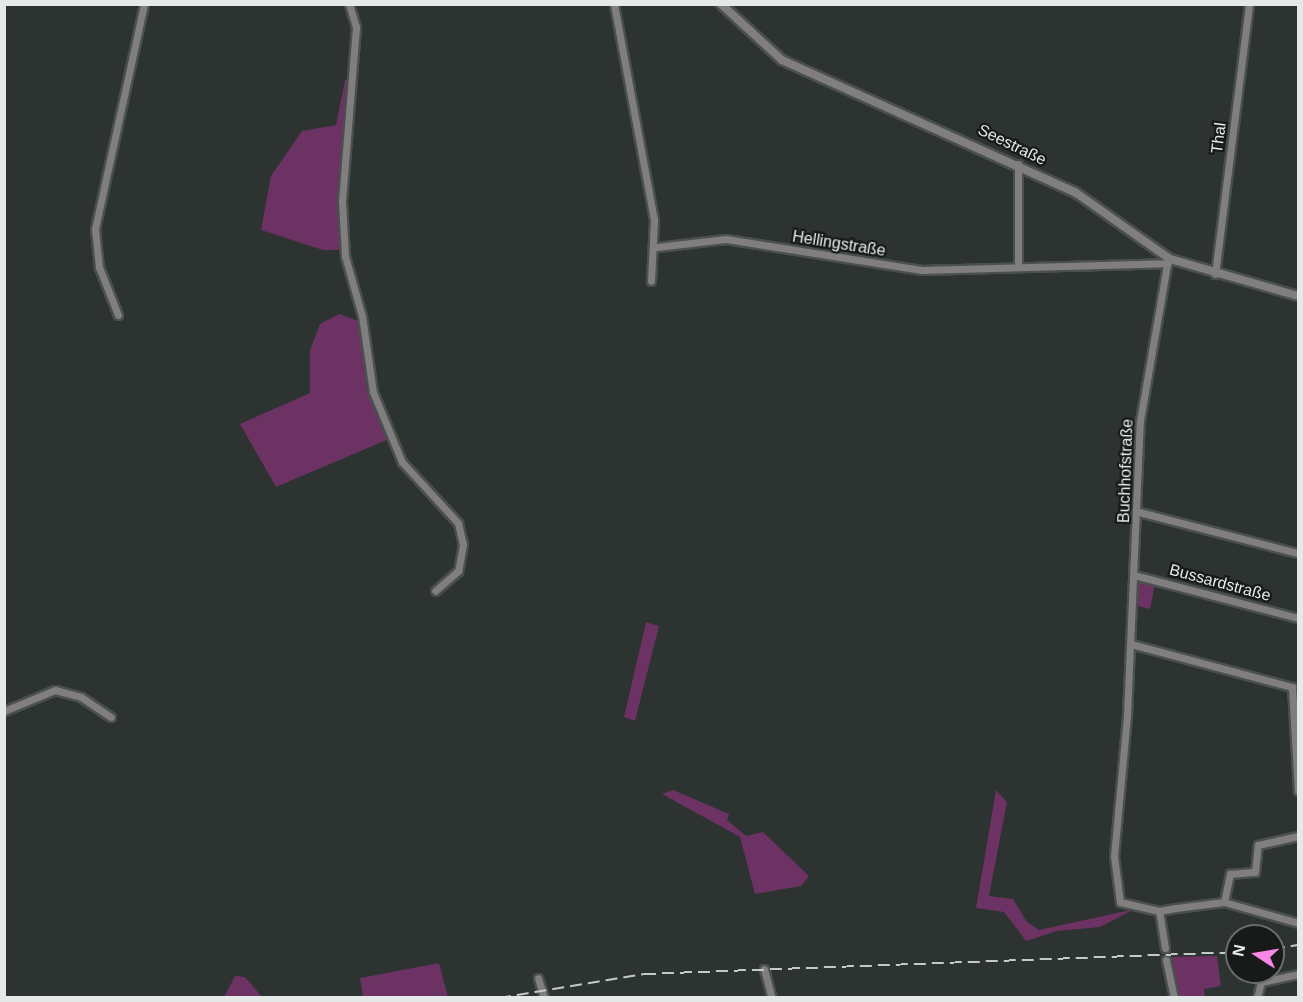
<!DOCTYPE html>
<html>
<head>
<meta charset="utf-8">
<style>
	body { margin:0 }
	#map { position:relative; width:1303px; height:1002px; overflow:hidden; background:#2c3330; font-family:Arial,sans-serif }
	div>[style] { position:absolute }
	.green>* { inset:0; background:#6c3263 }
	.roads { filter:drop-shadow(2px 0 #4a504d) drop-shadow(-2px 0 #4a504d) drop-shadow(0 2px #4a504d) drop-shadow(0 -2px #4a504d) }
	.minor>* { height:7px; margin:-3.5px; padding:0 3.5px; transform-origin:3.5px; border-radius:3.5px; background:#817e80 }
	.tertiary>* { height:8px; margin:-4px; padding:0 4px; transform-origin:4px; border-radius:4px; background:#817e80 }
	.rail>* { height:2px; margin-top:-1px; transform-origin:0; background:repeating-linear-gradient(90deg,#c4cac7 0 12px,transparent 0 18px) }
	span { translate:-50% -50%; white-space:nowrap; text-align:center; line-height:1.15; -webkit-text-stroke:4.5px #171a18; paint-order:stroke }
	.street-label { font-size:16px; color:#e5eae8 }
	.frame { position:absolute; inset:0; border:6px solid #e5eae8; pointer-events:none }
	.north { position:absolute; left:1225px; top:924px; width:60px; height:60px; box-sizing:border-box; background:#171a18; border:2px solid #696d6b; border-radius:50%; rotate:282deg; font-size:16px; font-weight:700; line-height:24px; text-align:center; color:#e5eae8 }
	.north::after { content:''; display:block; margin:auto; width:21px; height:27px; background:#f987e8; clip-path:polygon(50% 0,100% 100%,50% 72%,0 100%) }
</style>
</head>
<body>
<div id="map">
	<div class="green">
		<i style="clip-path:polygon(345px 80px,351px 80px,339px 205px,340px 250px,323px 250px,261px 230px,271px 176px,302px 131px,336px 125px)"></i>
		<i style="clip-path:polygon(339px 314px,361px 322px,367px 392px,389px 439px,276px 487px,240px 424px,310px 393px,310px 350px,320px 324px)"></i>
		<i style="clip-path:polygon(1135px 582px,1155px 584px,1150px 609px,1134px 605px)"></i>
		<i style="clip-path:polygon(646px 622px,659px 626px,635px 721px,624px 717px)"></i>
		<i style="clip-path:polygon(673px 790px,729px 814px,727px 820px,746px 836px,763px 832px,809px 876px,801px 886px,755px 894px,740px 837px,662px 794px)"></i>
		<i style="clip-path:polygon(996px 790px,1007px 802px,989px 896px,1013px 899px,1027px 922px,1039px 930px,1135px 909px,1100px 927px,1057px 931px,1026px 941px,1004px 912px,976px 908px)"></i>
		<i style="clip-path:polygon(1217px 956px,1221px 986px,1204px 989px,1205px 997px,1171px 997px,1163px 957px)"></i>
		<i style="clip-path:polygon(439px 963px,448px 997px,363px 997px,360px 978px)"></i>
		<i style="clip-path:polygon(235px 976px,245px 977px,262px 997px,224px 997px)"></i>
	</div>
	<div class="roads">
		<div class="minor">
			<i style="left:349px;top:4px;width:24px;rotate:73deg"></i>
			<i style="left:356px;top:27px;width:175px;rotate:94.6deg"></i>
			<i style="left:342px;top:201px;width:55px;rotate:86.9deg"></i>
			<i style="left:345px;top:256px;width:62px;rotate:74.2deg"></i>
			<i style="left:362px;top:316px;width:77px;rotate:81.8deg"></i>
			<i style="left:373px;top:392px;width:76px;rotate:67.5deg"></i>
			<i style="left:402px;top:462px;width:83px;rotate:47.4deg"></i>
			<i style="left:458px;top:523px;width:22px;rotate:77deg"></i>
			<i style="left:463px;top:544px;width:27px;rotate:100deg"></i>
			<i style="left:458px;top:571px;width:30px;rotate:139deg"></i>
			<i style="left:614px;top:4px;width:220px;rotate:79.5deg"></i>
			<i style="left:654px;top:220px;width:61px;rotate:92.8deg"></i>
			<i style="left:657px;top:247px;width:69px;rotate:-6.6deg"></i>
			<i style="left:726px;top:239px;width:198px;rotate:9deg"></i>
			<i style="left:922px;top:270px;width:246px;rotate:-1.6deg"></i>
			<i style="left:1018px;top:265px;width:101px;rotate:-90deg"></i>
			<i style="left:1215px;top:274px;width:272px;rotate:-82.8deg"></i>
			<i style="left:118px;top:315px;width:52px;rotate:-111.6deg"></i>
			<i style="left:99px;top:267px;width:38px;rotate:-96deg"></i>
			<i style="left:95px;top:229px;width:230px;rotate:-77.7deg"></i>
			<i style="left:1139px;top:512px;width:164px;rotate:14.5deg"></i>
			<i style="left:1134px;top:575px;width:170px;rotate:14.7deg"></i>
			<i style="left:1131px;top:644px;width:167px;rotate:15deg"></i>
			<i style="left:1292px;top:687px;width:104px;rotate:86.7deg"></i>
			<i style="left:4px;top:711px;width:55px;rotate:-22.4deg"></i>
			<i style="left:55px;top:690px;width:27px;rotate:15deg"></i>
			<i style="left:81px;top:697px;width:36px;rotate:34deg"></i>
			<i style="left:1224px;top:902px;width:29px;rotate:-78deg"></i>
			<i style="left:1230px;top:874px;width:25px;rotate:-5deg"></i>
			<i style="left:1255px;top:872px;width:27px;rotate:-84deg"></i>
			<i style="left:1258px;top:845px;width:41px;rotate:-12.7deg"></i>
			<i style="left:1159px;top:911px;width:40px;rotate:-167deg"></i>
			<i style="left:1120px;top:902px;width:46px;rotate:-97.4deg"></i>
			<i style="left:1114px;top:856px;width:142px;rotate:-84.7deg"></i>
			<i style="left:1127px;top:715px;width:294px;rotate:-87.5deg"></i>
			<i style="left:1140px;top:421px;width:158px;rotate:-80.2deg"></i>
			<i style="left:1165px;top:948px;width:37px;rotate:-99deg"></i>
			<i style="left:1159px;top:911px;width:17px;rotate:-10deg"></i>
			<i style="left:1176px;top:908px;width:48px;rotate:-7.1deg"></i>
			<i style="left:1224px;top:902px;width:77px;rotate:15.8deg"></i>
			<i style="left:1166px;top:960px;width:39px;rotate:78deg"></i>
			<i style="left:764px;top:969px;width:30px;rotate:75deg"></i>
			<i style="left:538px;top:978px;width:21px;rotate:73deg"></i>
			<i style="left:1257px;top:998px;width:16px;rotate:-76deg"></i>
			<i style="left:1261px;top:982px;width:38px;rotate:-12deg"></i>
		</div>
		<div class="tertiary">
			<i style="left:721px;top:4px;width:83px;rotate:42.6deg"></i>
			<i style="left:782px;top:60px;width:321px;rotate:24.3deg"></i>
			<i style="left:1075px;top:192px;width:116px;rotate:35.2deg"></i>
			<i style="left:1170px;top:259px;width:133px;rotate:16.1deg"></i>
		</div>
	</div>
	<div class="rail">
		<i style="left:1273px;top:949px;width:25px;rotate:-9deg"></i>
		<i style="left:499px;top:998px;width:147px;rotate:-9.4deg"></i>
		<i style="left:644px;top:974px;width:593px;rotate:-2.12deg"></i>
	</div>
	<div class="street-label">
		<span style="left:1219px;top:138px;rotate:-83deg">Thal</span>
		<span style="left:1012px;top:145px;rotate:26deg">Seestraße</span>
		<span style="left:839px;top:244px;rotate:9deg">Hellingstraße</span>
		<span style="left:1126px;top:471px;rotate:-88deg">Buchhofstraße</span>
		<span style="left:1220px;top:583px;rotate:15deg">Bussardstraße</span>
	</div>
	<div class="frame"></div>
	<div class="north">N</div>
</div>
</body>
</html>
